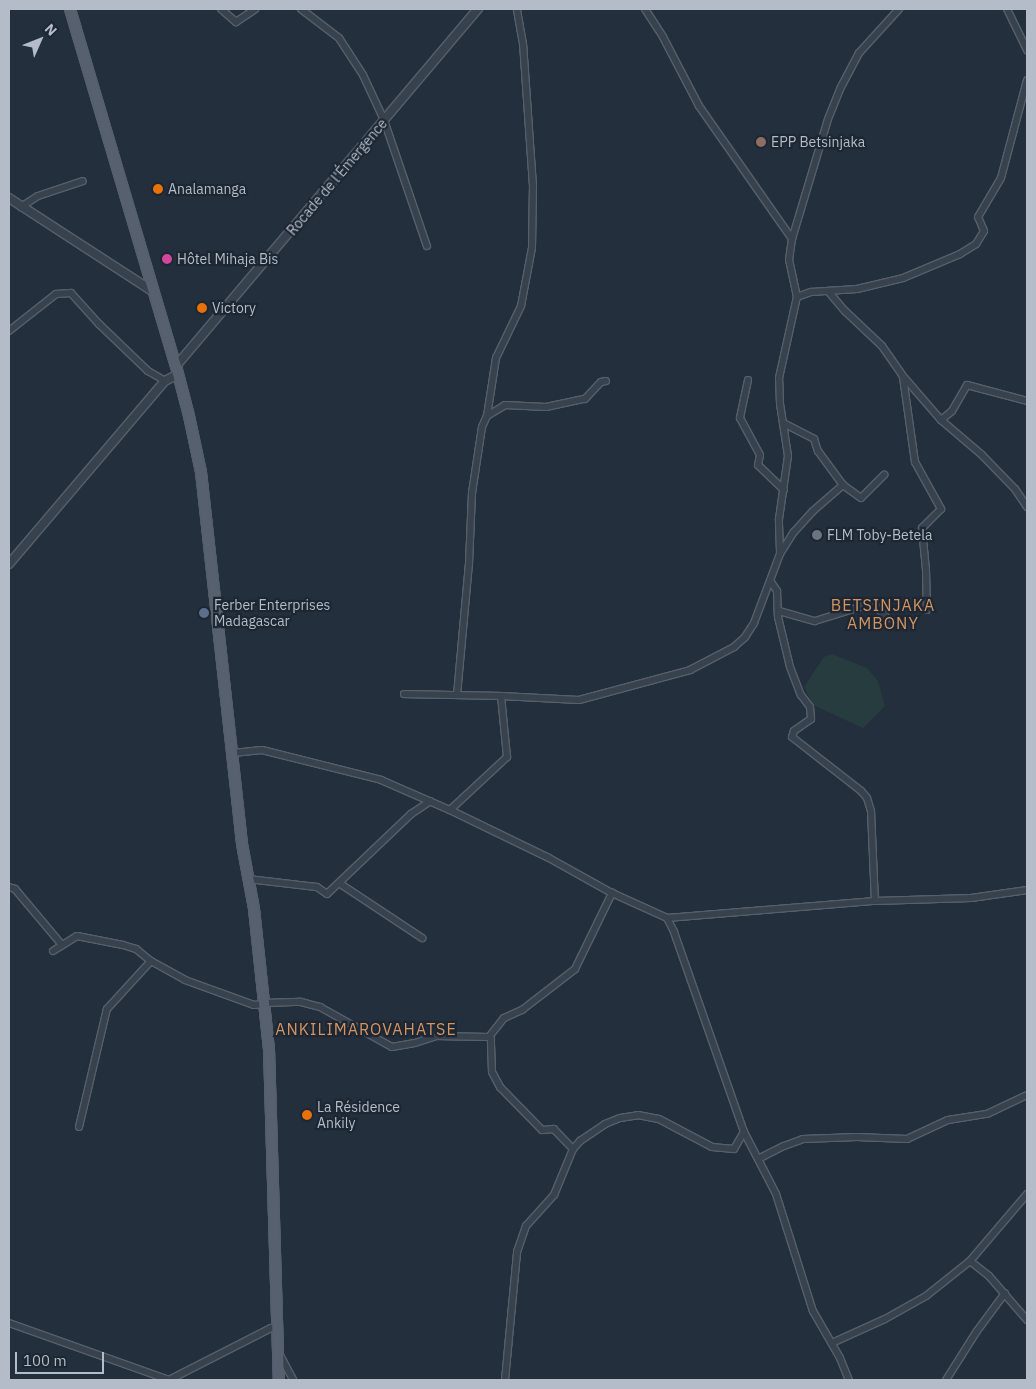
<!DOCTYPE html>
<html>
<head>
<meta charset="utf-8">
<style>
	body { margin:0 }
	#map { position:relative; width:1036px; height:1389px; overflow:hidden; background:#242f3e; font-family:"IBM Plex Sans",sans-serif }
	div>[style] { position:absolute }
	.green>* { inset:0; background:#263c3f }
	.roads { filter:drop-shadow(1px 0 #565f6c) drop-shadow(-1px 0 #565f6c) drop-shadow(0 1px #565f6c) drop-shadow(0 -1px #565f6c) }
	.minor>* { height:6px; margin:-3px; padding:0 3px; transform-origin:3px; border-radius:3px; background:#38414e }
	.tertiary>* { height:8px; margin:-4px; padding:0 4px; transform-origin:4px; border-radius:4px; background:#38414e }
	.primary>* { height:10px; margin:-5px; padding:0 5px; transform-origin:5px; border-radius:5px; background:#56606e }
	.dots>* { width:14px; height:14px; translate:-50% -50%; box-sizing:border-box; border:2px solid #1d2633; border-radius:50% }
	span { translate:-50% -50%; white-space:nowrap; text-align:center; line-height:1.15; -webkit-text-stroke:4.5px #1d2633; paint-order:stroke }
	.poi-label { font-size:14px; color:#b4bcc9 }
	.left { translate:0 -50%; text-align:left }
	.street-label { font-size:14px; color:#b4bcc9 }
	.quarter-label { font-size:16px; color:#d59563; letter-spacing:1px }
	.frame { position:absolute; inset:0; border:10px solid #b4bcc9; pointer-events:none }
	.north { position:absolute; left:15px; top:15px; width:50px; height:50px; -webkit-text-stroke:4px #1d2633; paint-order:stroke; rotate:46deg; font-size:14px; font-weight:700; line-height:20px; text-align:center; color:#b4bcc9 }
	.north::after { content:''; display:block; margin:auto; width:18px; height:22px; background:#b4bcc9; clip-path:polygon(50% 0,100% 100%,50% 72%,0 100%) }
	.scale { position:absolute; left:15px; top:1352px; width:89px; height:22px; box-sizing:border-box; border:2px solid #b4bcc9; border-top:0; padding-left:6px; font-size:15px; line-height:18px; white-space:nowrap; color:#b4bcc9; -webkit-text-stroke:4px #1d2633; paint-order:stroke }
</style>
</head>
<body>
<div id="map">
	<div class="green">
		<i style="clip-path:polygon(832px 654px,867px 668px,878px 681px,885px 706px,863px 728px,813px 705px,804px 687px,824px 657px)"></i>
	</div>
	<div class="roads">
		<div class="minor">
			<i style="left:221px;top:9px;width:20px;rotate:41deg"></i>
			<i style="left:236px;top:22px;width:23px;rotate:-34deg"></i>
			<i style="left:301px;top:9px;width:48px;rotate:37.3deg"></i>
			<i style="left:339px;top:38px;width:44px;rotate:57deg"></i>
			<i style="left:363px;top:75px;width:50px;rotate:65deg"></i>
			<i style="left:384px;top:120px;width:133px;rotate:71.2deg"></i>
			<i style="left:645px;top:9px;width:33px;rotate:57deg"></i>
			<i style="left:663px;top:37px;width:78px;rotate:62.4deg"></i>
			<i style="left:699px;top:106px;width:162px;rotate:55deg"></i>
			<i style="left:1007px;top:9px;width:46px;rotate:64deg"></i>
			<i style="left:21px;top:207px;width:20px;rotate:-33deg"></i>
			<i style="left:38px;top:196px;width:47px;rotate:-18.4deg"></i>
			<i style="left:828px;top:291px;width:26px;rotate:50deg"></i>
			<i style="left:845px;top:311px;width:51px;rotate:43.4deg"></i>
			<i style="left:882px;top:346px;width:35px;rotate:55deg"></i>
			<i style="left:902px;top:375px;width:60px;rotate:49.1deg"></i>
			<i style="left:941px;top:420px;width:54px;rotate:40.5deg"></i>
			<i style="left:982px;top:455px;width:47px;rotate:45.9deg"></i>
			<i style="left:1015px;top:489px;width:22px;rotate:56deg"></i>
			<i style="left:797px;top:297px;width:15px;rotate:-20deg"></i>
			<i style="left:811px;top:292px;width:46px;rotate:-3.7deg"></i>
			<i style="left:857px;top:289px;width:47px;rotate:-13.4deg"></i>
			<i style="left:903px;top:278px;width:62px;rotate:-22.8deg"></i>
			<i style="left:960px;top:254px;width:19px;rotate:-32deg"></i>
			<i style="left:976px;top:244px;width:15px;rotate:-58deg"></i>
			<i style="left:984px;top:231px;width:15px;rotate:-113deg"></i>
			<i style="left:978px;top:217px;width:45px;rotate:-59.5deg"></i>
			<i style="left:1001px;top:178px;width:101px;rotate:-75.1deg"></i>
			<i style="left:9px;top:331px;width:60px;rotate:-38.2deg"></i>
			<i style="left:56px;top:294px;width:15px;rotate:-4deg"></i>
			<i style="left:71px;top:293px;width:42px;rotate:47.9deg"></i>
			<i style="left:99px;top:324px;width:68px;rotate:43.8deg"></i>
			<i style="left:148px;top:371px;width:20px;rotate:30deg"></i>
			<i style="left:903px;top:377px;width:86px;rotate:82deg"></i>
			<i style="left:915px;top:462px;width:54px;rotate:61deg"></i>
			<i style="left:941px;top:509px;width:27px;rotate:135deg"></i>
			<i style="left:922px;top:528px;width:42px;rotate:84.6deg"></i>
			<i style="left:926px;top:570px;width:40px;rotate:88.6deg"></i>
			<i style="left:748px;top:380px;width:39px;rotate:102deg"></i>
			<i style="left:740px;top:418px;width:42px;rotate:61.6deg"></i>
			<i style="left:760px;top:455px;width:10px;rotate:101deg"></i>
			<i style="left:758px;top:465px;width:36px;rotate:44deg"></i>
			<i style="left:487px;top:416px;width:21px;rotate:-31deg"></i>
			<i style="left:505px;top:405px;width:41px;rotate:2.8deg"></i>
			<i style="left:546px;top:407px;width:40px;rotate:-12deg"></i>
			<i style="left:585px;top:399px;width:23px;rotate:-47deg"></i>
			<i style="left:601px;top:382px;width:5px;rotate:-11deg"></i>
			<i style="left:941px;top:420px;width:14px;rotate:-39deg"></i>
			<i style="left:952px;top:411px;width:30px;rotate:-60deg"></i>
			<i style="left:967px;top:385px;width:62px;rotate:14.9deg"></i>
			<i style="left:783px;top:423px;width:35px;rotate:27deg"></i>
			<i style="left:814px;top:439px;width:13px;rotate:72deg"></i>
			<i style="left:818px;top:451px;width:42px;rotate:53.7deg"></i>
			<i style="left:780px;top:552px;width:33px;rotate:-92deg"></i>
			<i style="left:779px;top:519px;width:64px;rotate:-81.9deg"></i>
			<i style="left:788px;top:456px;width:53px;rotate:-98.7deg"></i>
			<i style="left:780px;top:404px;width:26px;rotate:-92deg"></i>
			<i style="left:779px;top:378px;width:83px;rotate:-77.5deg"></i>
			<i style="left:797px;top:297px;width:38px;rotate:-102deg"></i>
			<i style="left:789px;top:260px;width:21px;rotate:-82deg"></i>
			<i style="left:792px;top:239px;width:125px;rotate:-73.3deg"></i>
			<i style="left:828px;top:119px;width:32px;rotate:-68deg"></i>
			<i style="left:840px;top:89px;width:41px;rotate:-62.2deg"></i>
			<i style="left:859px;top:53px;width:59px;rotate:-47.7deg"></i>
			<i style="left:771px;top:582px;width:11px;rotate:56deg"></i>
			<i style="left:777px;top:591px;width:26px;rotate:88deg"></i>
			<i style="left:778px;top:617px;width:51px;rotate:76.5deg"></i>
			<i style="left:790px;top:667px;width:30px;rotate:69deg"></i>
			<i style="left:801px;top:695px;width:15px;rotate:53deg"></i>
			<i style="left:810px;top:707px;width:12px;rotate:85deg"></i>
			<i style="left:811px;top:719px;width:21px;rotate:145deg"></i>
			<i style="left:794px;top:731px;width:6px;rotate:108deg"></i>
			<i style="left:792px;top:737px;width:88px;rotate:38deg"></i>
			<i style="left:861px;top:791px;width:9px;rotate:49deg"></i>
			<i style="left:867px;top:798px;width:14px;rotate:73deg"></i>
			<i style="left:871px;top:811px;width:90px;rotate:87.5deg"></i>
			<i style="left:779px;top:611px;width:37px;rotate:16deg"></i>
			<i style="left:815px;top:621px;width:61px;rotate:-17.2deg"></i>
			<i style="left:873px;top:603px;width:21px;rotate:47deg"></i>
			<i style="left:404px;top:694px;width:97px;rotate:1.2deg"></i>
			<i style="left:457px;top:695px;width:132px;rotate:-84.8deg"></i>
			<i style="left:469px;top:564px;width:71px;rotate:-87.6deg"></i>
			<i style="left:472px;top:493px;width:67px;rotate:-81.4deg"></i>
			<i style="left:482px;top:427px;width:12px;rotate:-66deg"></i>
			<i style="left:487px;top:416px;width:59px;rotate:-81.2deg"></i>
			<i style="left:496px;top:358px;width:58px;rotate:-64.3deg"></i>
			<i style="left:521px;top:306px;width:59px;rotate:-79.3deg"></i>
			<i style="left:532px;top:248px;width:62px;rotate:-89.1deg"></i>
			<i style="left:533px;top:186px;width:142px;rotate:-94deg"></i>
			<i style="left:523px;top:44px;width:36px;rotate:-100deg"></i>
			<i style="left:233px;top:753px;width:29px;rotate:-6deg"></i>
			<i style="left:262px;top:750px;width:123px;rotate:14.1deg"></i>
			<i style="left:381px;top:780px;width:75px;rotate:23.5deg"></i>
			<i style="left:450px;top:810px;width:110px;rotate:25.9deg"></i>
			<i style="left:549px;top:858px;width:72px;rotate:29.1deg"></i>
			<i style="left:612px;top:893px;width:60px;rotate:24.4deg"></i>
			<i style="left:667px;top:918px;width:209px;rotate:-4.7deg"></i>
			<i style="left:875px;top:901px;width:96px;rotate:-1.8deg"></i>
			<i style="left:971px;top:898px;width:57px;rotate:-8.1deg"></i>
			<i style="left:450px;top:810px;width:78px;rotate:-42.9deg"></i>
			<i style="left:507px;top:757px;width:61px;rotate:-95.6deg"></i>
			<i style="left:501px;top:696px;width:78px;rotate:2.9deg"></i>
			<i style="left:579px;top:700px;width:115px;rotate:-15.1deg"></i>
			<i style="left:690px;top:670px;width:50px;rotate:-27.6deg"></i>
			<i style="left:734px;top:647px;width:15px;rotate:-42deg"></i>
			<i style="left:745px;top:637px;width:17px;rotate:-57deg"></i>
			<i style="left:754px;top:623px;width:74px;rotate:-69.4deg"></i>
			<i style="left:780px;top:554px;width:26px;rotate:-58deg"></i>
			<i style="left:794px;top:532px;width:28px;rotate:-48deg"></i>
			<i style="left:813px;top:511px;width:40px;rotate:-41deg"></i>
			<i style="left:843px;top:485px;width:22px;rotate:36deg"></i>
			<i style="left:861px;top:498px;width:33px;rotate:-45deg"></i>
			<i style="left:248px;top:879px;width:69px;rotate:6.6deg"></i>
			<i style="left:317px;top:887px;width:12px;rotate:35deg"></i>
			<i style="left:327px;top:894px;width:116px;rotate:-43.6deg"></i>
			<i style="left:411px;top:814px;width:23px;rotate:-34deg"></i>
			<i style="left:339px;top:883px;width:100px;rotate:33.5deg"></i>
			<i style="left:9px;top:887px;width:6px;rotate:18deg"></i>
			<i style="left:15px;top:889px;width:73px;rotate:50deg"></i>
			<i style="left:667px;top:918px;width:16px;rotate:63deg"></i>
			<i style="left:674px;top:932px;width:212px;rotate:70.7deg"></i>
			<i style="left:744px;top:1132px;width:70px;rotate:62.7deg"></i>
			<i style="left:776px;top:1194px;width:123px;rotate:72.5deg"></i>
			<i style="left:813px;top:1311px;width:54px;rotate:60.1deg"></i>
			<i style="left:840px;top:1358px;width:24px;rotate:68deg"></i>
			<i style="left:53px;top:951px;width:28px;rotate:-32deg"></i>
			<i style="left:77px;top:936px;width:47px;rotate:11.1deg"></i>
			<i style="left:123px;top:945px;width:14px;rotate:17deg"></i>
			<i style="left:136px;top:949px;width:19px;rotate:39deg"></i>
			<i style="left:151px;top:961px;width:39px;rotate:29deg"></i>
			<i style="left:185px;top:980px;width:73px;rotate:19.9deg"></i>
			<i style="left:254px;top:1005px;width:9px;rotate:-6deg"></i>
			<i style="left:264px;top:1003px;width:37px;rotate:-2deg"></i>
			<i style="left:301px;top:1002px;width:20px;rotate:15deg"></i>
			<i style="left:320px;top:1007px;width:82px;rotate:29.1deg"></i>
			<i style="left:392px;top:1047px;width:23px;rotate:-10deg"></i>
			<i style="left:415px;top:1043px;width:22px;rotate:-18deg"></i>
			<i style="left:436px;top:1036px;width:53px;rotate:1.1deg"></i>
			<i style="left:79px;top:1127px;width:121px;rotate:-76.7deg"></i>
			<i style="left:107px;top:1009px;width:65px;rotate:-47.5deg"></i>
			<i style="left:573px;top:1149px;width:28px;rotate:-134deg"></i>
			<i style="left:554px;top:1129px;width:12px;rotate:175deg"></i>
			<i style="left:542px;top:1130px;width:60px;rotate:-134.3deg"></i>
			<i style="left:500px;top:1087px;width:17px;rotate:-118deg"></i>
			<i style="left:492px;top:1072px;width:33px;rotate:-92deg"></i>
			<i style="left:491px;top:1039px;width:3px;rotate:-135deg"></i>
			<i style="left:489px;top:1037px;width:24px;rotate:-52deg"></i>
			<i style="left:504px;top:1018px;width:20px;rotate:-24deg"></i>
			<i style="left:522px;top:1010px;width:67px;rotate:-37.7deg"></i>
			<i style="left:575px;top:969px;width:85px;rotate:-64deg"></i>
			<i style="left:758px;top:1159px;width:29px;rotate:-27deg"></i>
			<i style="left:784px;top:1146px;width:20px;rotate:-20deg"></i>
			<i style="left:803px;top:1139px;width:54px;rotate:-2.1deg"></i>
			<i style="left:857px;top:1137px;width:50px;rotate:2.3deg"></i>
			<i style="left:907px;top:1139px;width:45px;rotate:-24.9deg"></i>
			<i style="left:948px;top:1120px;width:39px;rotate:-9deg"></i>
			<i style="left:987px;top:1114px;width:44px;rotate:-25.4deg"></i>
			<i style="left:970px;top:1261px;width:24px;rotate:38deg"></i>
			<i style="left:989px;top:1276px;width:58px;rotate:49.2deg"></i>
			<i style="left:9px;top:1323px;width:170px;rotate:19.6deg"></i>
			<i style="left:169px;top:1380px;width:114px;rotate:-27deg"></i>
			<i style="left:271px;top:1328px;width:6px;rotate:-9deg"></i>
			<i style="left:832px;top:1343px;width:58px;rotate:-24.4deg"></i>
			<i style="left:885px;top:1319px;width:47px;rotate:-29.3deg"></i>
			<i style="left:926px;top:1296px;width:56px;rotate:-38.5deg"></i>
			<i style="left:970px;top:1261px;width:88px;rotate:-49.6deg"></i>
			<i style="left:281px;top:1357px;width:26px;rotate:62deg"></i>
			<i style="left:505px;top:1380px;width:129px;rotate:-84.6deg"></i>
			<i style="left:517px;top:1252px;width:28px;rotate:-71deg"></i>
			<i style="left:526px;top:1226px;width:42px;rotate:-47.9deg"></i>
			<i style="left:554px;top:1195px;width:50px;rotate:-67.6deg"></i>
			<i style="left:573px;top:1149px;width:11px;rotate:-49deg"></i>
			<i style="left:580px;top:1141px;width:30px;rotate:-34deg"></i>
			<i style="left:605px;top:1124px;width:16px;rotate:-22deg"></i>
			<i style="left:620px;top:1118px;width:18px;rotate:-9deg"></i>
			<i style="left:638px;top:1115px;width:21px;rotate:11deg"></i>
			<i style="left:659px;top:1119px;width:60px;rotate:27.8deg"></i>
			<i style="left:712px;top:1147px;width:22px;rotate:5deg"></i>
			<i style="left:734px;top:1149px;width:20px;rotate:-60deg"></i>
			<i style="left:946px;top:1380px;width:58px;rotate:-57.7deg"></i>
			<i style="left:977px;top:1331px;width:47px;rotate:-53.6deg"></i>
		</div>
		<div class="tertiary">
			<i style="left:9px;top:198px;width:171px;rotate:33deg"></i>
			<i style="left:176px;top:366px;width:468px;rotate:-49.8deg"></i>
			<i style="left:9px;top:564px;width:240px;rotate:-49.6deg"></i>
			<i style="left:165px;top:381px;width:15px;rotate:-28deg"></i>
		</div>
		<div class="primary">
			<i style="left:70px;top:9px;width:372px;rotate:73.5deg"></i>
			<i style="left:176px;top:366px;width:52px;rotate:75.4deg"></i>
			<i style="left:189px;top:416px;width:57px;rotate:77.9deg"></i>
			<i style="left:201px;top:472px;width:374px;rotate:83.7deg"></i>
			<i style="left:242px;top:844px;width:66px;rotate:79.5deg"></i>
			<i style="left:254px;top:909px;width:141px;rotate:83.9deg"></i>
			<i style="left:269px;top:1049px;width:331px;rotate:88.3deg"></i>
		</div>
	</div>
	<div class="dots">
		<i style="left:761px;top:142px;background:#8d6e63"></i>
		<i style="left:158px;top:189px;background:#e8710a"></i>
		<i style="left:167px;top:259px;background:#d1479c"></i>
		<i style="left:202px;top:308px;background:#e8710a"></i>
		<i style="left:817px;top:535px;background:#6b7280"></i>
		<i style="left:204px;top:613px;background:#5c6f8a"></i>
		<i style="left:307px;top:1115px;background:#e8710a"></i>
	</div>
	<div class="poi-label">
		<span class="left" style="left:771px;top:142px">EPP Betsinjaka</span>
		<span class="left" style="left:168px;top:189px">Analamanga</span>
		<span class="left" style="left:177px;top:259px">Hôtel Mihaja Bis</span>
		<span class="left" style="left:212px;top:308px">Victory</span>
		<span class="left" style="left:827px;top:535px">FLM Toby-Betela</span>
		<span class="left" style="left:214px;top:613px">Ferber Enterprises<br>Madagascar</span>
		<span class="left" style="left:317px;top:1115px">La Résidence<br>Ankily</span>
	</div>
	<div class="street-label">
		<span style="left:337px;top:177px;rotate:-50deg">Rocade de l'Émergence</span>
	</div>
	<div class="quarter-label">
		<span style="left:883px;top:614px">BETSINJAKA<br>AMBONY</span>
		<span style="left:366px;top:1029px">ANKILIMAROVAHATSE</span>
	</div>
	<div class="frame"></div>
	<div class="north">N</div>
	<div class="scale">100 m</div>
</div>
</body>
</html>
